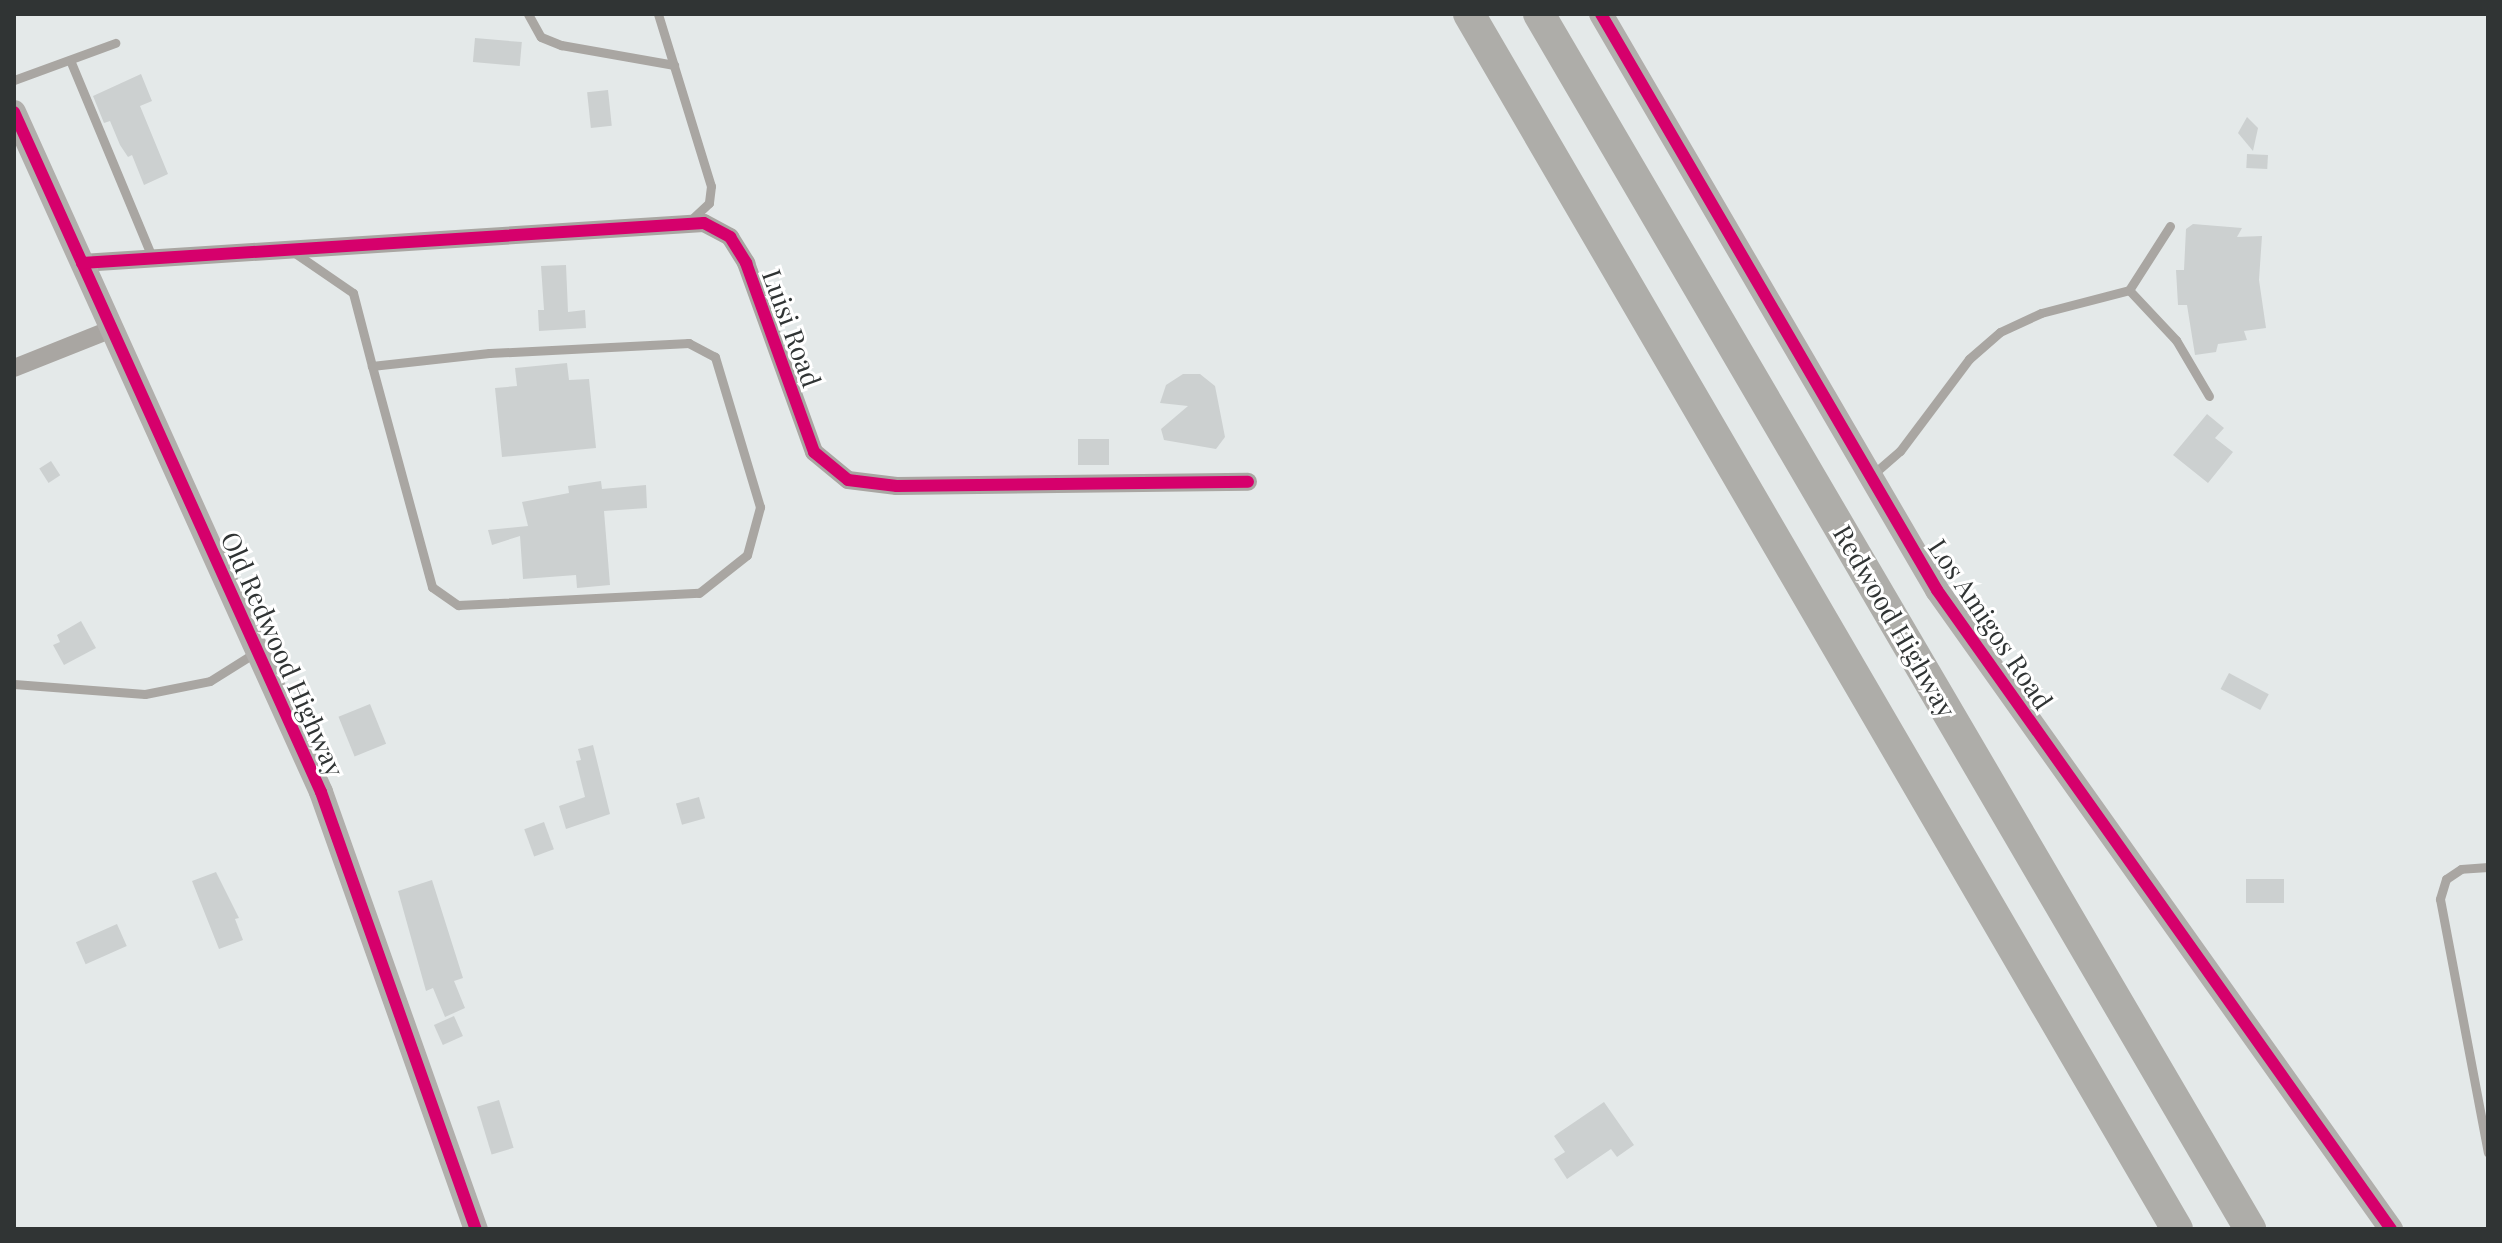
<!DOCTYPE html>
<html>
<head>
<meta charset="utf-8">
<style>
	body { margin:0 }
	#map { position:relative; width:2502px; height:1243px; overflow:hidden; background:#e4e9e9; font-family:"Playfair Display",serif }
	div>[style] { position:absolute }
	.building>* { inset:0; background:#ccd0d0; transform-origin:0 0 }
	.lane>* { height:9px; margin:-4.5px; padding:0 4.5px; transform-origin:4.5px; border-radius:4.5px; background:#a9a6a2 }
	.street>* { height:18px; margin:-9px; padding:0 9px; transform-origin:9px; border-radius:9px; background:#a9a6a2 }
	.secondary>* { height:24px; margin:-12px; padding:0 12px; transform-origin:12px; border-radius:12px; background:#b1afac }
	.highway>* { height:32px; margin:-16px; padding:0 16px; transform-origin:16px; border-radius:16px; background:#aeada9 }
	.cycleway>* { height:12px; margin:-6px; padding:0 6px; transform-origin:6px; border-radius:6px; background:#d6006c }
	span { translate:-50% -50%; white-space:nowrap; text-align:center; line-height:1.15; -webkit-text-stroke:6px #fff; paint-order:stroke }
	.street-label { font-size:26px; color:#303434 }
	.frame { position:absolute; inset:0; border:16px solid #303434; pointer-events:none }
</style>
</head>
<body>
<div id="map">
	<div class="building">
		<i style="left:475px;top:38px;width:47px;height:24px;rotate:5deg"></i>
		<i style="clip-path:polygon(141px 74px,152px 101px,140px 106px,168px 174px,144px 185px,132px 155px,128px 157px,120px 145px,110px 121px,104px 123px,93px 96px)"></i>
		<i style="left:608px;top:90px;width:36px;height:21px;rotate:84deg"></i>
		<i style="clip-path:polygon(2247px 117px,2258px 128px,2253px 151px,2238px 133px)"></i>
		<i style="left:2247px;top:154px;width:21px;height:14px;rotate:3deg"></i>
		<i style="clip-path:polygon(2193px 224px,2242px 228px,2237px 237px,2262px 236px,2259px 280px,2266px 328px,2244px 331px,2247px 340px,2218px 344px,2216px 352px,2195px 355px,2187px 305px,2178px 305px,2176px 270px,2184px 270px,2186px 229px)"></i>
		<i style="clip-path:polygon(566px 265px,568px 312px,585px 310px,586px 328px,539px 331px,538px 310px,544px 310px,541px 266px)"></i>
		<i style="clip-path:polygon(567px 363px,569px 380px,589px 379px,596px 448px,502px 457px,495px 388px,517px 386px,515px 368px)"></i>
		<i style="clip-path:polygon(1183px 374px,1200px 374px,1215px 386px,1225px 437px,1216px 449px,1164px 440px,1161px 429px,1188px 406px,1160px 403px,1166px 385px)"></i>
		<i style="clip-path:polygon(2207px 414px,2224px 428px,2215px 438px,2233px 452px,2208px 483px,2173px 455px)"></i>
		<i style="left:1109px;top:439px;width:26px;height:31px;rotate:90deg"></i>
		<i style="left:51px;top:461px;width:17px;height:14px;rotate:57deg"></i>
		<i style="clip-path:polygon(601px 481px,602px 489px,646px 485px,647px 508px,604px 511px,610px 585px,577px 588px,576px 575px,523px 579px,520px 536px,492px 545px,488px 530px,528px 526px,522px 502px,569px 493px,568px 486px)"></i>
		<i style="clip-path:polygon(81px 621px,96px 648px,64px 665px,53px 645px,60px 642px,57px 635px)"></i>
		<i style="left:2229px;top:673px;width:45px;height:18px;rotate:28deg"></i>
		<i style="left:370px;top:704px;width:43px;height:34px;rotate:68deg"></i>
		<i style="clip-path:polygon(593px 745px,610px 814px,566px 829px,559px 806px,585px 797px,576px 761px,581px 760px,578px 749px)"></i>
		<i style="left:699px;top:797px;width:22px;height:24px;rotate:74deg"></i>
		<i style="left:544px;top:822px;width:29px;height:21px;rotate:70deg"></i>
		<i style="clip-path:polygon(216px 872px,239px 918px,235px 919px,243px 940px,219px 949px,192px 881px)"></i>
		<i style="left:2246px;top:879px;width:38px;height:24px"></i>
		<i style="clip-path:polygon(432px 880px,463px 978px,454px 981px,465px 1008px,445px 1017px,433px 988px,426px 991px,398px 891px)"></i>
		<i style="left:117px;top:924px;width:24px;height:45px;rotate:66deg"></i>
		<i style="left:454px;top:1016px;width:22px;height:22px;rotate:66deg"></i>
		<i style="left:499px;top:1100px;width:50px;height:23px;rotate:73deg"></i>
		<i style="clip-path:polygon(1604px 1102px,1634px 1145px,1617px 1157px,1611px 1149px,1567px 1179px,1554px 1159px,1565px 1152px,1554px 1136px)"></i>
	</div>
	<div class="lane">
		<i style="left:528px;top:14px;width:26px;rotate:61deg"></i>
		<i style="left:541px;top:37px;width:22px;rotate:22deg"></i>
		<i style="left:561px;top:45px;width:115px;rotate:10deg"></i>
		<i style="left:658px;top:14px;width:180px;rotate:72.9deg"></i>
		<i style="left:711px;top:186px;width:17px;rotate:97deg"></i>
		<i style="left:709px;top:203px;width:26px;rotate:137deg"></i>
		<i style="left:70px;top:60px;width:216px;rotate:67.4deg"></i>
		<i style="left:14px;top:80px;width:108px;rotate:-20.1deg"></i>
		<i style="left:2170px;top:226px;width:76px;rotate:122.6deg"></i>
		<i style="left:2129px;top:290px;width:69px;rotate:46.8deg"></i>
		<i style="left:2176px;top:340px;width:65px;rotate:59.5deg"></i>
		<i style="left:292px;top:251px;width:74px;rotate:34.5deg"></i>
		<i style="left:353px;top:293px;width:75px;rotate:75.4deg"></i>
		<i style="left:372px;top:366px;width:229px;rotate:74.8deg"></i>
		<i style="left:432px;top:587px;width:32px;rotate:35deg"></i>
		<i style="left:458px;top:605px;width:241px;rotate:-2.9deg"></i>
		<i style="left:699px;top:593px;width:61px;rotate:-38.4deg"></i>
		<i style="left:747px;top:555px;width:50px;rotate:-74.8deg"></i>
		<i style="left:760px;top:507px;width:157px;rotate:-106.7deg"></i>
		<i style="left:715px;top:357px;width:30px;rotate:-152deg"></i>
		<i style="left:689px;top:343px;width:200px;rotate:177.1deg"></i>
		<i style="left:489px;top:353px;width:118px;rotate:173.7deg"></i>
		<i style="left:1871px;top:476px;width:38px;rotate:-41deg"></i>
		<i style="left:1900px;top:451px;width:115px;rotate:-53.1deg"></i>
		<i style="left:1969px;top:359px;width:41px;rotate:-41.1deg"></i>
		<i style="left:2000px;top:332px;width:45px;rotate:-24.9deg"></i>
		<i style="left:2041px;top:313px;width:91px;rotate:-14.6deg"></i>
		<i style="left:14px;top:684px;width:131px;rotate:4.4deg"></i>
		<i style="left:145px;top:694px;width:66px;rotate:-11.3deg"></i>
		<i style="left:210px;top:681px;width:54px;rotate:-32.2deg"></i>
		<i style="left:2488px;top:867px;width:27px;rotate:176deg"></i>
		<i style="left:2461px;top:869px;width:18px;rotate:146deg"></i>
		<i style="left:2446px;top:879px;width:21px;rotate:107deg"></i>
		<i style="left:2440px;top:899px;width:258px;rotate:79.3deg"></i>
	</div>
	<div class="street">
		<i style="left:82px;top:263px;width:623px;rotate:-3.68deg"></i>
		<i style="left:704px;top:223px;width:30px;rotate:28deg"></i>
		<i style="left:730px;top:237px;width:31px;rotate:58deg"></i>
		<i style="left:746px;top:263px;width:201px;rotate:70.2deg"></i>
		<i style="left:814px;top:452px;width:44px;rotate:39.5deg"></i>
		<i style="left:848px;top:480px;width:49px;rotate:7deg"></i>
		<i style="left:897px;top:486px;width:351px;rotate:-0.7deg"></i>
		<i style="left:14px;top:368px;width:105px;rotate:-21.7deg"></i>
	</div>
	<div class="secondary">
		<i style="left:1601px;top:14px;width:667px;rotate:59.74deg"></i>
		<i style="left:1937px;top:590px;width:784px;rotate:54.61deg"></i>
		<i style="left:14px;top:112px;width:746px;rotate:65.7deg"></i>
		<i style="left:321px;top:792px;width:464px;rotate:70.5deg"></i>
	</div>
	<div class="highway">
		<i style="left:1469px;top:14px;width:1406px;rotate:59.77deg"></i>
		<i style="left:1539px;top:14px;width:1408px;rotate:59.66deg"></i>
	</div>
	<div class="cycleway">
		<i style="left:1601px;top:14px;width:667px;rotate:59.74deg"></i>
		<i style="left:1937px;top:590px;width:784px;rotate:54.61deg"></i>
		<i style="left:14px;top:112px;width:746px;rotate:65.7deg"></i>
		<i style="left:321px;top:792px;width:464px;rotate:70.5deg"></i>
		<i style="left:82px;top:263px;width:623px;rotate:-3.68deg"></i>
		<i style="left:704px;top:223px;width:30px;rotate:28deg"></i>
		<i style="left:730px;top:237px;width:31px;rotate:58deg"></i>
		<i style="left:746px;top:263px;width:201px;rotate:70.2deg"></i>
		<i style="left:814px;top:452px;width:44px;rotate:39.5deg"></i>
		<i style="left:848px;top:480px;width:49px;rotate:7deg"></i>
		<i style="left:897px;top:486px;width:351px;rotate:-0.7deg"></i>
	</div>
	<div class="street-label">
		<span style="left:792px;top:328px;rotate:70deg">Luisi Road</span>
		<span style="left:1895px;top:621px;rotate:60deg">Redwood Highway</span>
		<span style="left:1991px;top:624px;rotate:56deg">Los Amigos Road</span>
		<span style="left:283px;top:654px;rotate:66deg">Old Redwood Highway</span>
	</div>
	<div class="frame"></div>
</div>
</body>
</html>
